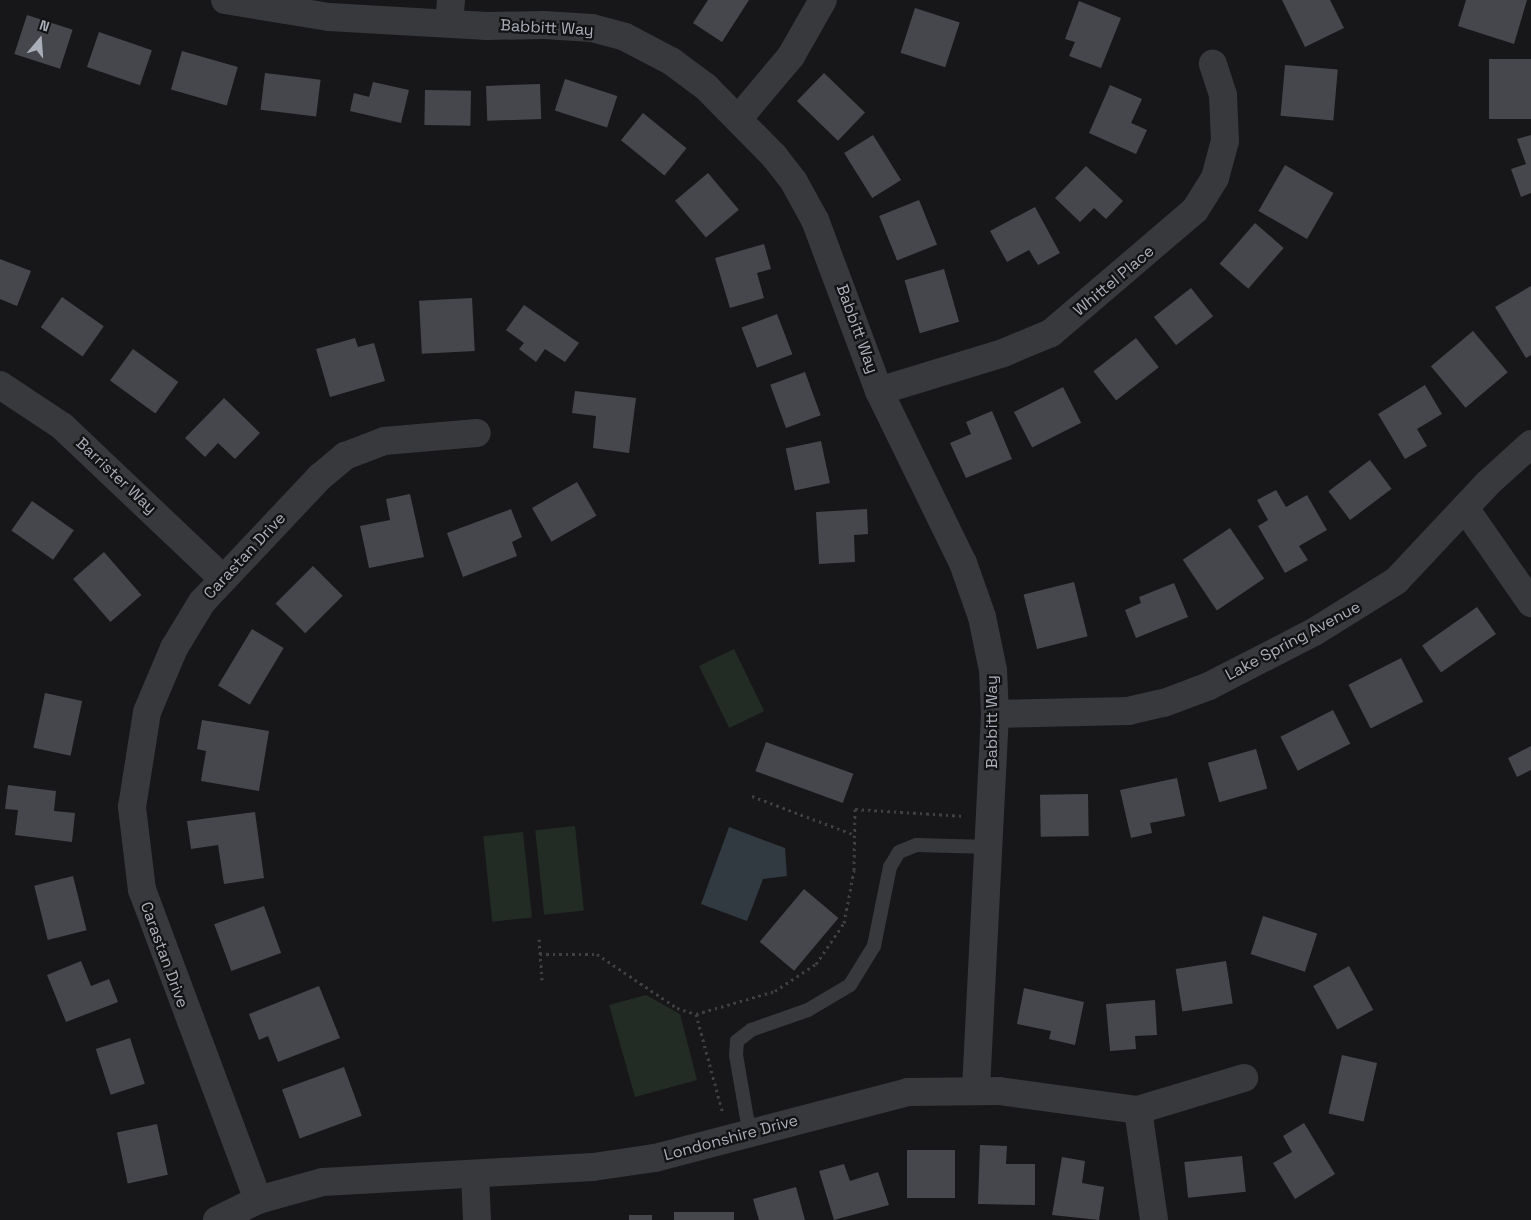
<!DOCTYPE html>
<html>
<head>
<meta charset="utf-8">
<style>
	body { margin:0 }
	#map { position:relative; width:1531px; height:1220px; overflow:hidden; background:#171719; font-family:"Space Grotesk",sans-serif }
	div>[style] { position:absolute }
	.green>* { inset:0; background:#232b25; transform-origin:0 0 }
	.water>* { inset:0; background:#313941 }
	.building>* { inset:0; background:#46474c; transform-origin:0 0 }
	.path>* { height:3px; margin-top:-1.5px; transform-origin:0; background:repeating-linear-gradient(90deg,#3e4044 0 2.5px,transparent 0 6.5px) }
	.service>* { height:14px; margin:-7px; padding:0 7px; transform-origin:7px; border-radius:7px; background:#38393d }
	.minor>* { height:28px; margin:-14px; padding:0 14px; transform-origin:14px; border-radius:14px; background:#38393d }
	span { translate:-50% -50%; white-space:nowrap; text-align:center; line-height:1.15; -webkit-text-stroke:4.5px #121214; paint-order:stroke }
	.street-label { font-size:16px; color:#aaaeb8 }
	.north { position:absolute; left:15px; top:15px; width:50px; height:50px; -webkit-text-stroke:4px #121214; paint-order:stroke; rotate:18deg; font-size:14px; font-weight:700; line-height:20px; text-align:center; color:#aaaeb8 }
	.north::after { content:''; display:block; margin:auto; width:18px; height:22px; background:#aaaeb8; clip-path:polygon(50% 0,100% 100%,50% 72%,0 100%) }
</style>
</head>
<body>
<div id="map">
	<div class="green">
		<i style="left:734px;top:649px;width:69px;height:39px;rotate:64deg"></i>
		<i style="left:575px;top:826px;width:85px;height:40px;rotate:84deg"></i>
		<i style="left:523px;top:832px;width:86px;height:40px;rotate:84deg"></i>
		<i style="clip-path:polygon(646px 995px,680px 1014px,697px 1080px,635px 1097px,609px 1005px)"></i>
	</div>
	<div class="water">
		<i style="clip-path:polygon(729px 827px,785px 848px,787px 876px,763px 879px,747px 921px,701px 904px)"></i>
	</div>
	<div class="building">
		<i style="clip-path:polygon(708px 0,749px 0,722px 42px,693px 23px)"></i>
		<i style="clip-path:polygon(1282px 0,1330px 0,1344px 28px,1305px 47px)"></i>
		<i style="clip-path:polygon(1466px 0,1527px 0,1514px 44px,1458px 26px)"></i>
		<i style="clip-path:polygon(1079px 1px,1121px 18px,1101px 68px,1069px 56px,1075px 42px,1065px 39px)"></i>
		<i style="left:915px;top:8px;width:47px;height:47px;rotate:18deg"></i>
		<i style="left:27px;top:15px;width:48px;height:41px;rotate:18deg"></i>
		<i style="left:99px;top:32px;width:56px;height:37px;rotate:19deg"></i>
		<i style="left:182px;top:51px;width:58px;height:40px;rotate:16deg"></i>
		<i style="left:1531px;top:59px;width:60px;height:42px;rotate:90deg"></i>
		<i style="left:1285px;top:65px;width:53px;height:51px;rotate:5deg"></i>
		<i style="left:265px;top:73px;width:56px;height:37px;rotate:7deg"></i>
		<i style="left:824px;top:73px;width:57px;height:39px;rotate:44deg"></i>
		<i style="left:565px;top:79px;width:55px;height:33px;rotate:18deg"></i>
		<i style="clip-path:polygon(373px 82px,409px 90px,401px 123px,350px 111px,354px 93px,369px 97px)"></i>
		<i style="left:540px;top:84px;width:35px;height:54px;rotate:88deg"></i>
		<i style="clip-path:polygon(1110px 85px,1142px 99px,1131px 123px,1147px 130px,1136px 154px,1089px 133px)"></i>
		<i style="left:425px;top:90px;width:46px;height:35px;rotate:1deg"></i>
		<i style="left:643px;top:113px;width:56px;height:35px;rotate:39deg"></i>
		<i style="left:873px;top:135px;width:53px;height:34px;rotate:58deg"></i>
		<i style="clip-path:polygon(1531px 135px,1531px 193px,1521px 197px,1511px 169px,1526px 164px,1517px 139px)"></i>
		<i style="left:1285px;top:165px;width:56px;height:53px;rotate:30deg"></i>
		<i style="clip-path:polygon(1086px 166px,1123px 201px,1106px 219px,1094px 208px,1080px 222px,1055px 198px)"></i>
		<i style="left:708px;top:173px;width:48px;height:43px;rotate:50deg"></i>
		<i style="left:919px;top:200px;width:48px;height:43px;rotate:68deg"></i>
		<i style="clip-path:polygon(1035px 207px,1060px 253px,1038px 265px,1029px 250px,1007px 262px,990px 231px)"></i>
		<i style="left:1255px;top:223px;width:38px;height:54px;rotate:41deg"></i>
		<i style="clip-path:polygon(764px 244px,771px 269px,757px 273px,764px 298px,730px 308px,715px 258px)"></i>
		<i style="clip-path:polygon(0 259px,31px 271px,17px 306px,0 299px)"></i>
		<i style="left:944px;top:269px;width:55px;height:41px;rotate:74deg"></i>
		<i style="clip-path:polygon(1531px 286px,1531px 355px,1526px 358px,1495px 307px)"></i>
		<i style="left:1191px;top:288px;width:36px;height:47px;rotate:52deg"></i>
		<i style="left:62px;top:297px;width:51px;height:37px;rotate:35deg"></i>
		<i style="left:472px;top:298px;width:53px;height:53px;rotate:87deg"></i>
		<i style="clip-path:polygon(524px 305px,579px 343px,565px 362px,545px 349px,536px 362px,519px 349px,524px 343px,506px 330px)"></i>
		<i style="left:777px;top:314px;width:43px;height:38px;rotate:69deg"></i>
		<i style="left:1473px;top:331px;width:54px;height:55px;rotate:50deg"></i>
		<i style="clip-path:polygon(355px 338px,358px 347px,374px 343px,385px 381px,330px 397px,316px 349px)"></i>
		<i style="left:1136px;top:338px;width:37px;height:54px;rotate:52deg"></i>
		<i style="left:133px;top:349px;width:56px;height:39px;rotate:36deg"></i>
		<i style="left:805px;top:372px;width:46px;height:37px;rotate:70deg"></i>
		<i style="clip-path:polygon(1425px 385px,1442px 414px,1417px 429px,1427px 446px,1405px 459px,1378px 414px)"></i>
		<i style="left:1063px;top:387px;width:40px;height:55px;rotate:63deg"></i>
		<i style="clip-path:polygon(575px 391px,636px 398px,629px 453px,593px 448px,596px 416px,572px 413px)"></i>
		<i style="clip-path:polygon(224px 398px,260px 433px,235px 459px,218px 443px,205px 457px,185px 438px)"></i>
		<i style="clip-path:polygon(992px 411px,1012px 459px,966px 478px,950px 443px,971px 434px,966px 422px)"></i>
		<i style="left:821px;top:441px;width:43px;height:36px;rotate:78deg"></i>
		<i style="left:1370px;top:460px;width:36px;height:52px;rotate:53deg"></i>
		<i style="left:577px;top:482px;width:39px;height:52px;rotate:60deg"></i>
		<i style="clip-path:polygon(1276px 490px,1286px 507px,1307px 495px,1327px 530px,1299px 546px,1308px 560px,1285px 573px,1258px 526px,1268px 520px,1257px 500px)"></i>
		<i style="clip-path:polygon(410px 494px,424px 557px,369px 568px,360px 526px,390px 520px,386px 499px)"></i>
		<i style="left:32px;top:501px;width:51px;height:36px;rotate:35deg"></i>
		<i style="clip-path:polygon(511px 509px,522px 537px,512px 542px,517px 556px,463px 577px,447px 533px)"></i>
		<i style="clip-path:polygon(867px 509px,868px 534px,854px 535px,855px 562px,819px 564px,816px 512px)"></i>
		<i style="left:1230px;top:528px;width:61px;height:57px;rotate:56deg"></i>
		<i style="left:104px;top:552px;width:57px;height:41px;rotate:49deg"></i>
		<i style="left:313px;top:566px;width:42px;height:53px;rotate:45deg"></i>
		<i style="left:1074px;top:582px;width:56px;height:52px;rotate:76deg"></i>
		<i style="clip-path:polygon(1174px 583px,1188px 617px,1136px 638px,1125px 610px,1141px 603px,1139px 597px)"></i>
		<i style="left:1477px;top:607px;width:33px;height:67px;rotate:55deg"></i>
		<i style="left:252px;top:629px;width:37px;height:66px;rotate:31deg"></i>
		<i style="left:1401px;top:658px;width:49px;height:59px;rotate:63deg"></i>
		<i style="left:45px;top:693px;width:38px;height:56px;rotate:12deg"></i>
		<i style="left:1333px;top:710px;width:38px;height:59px;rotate:63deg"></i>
		<i style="clip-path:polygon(202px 720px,269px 731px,259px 791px,201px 781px,206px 751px,197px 749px)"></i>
		<i style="left:766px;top:742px;width:93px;height:31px;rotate:20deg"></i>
		<i style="clip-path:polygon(1531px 746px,1531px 770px,1517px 777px,1508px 758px)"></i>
		<i style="left:1256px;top:749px;width:41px;height:50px;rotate:74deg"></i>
		<i style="clip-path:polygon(1177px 778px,1185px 816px,1150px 823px,1152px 833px,1131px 838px,1120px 790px)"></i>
		<i style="clip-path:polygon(8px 785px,56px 791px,54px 811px,75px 813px,72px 842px,15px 835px,18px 810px,5px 809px)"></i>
		<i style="left:1088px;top:794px;width:42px;height:48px;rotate:89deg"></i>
		<i style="clip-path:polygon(255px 812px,264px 878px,224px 884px,218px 845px,191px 849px,187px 821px)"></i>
		<i style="left:73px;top:876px;width:56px;height:40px;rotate:76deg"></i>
		<i style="left:804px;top:889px;width:45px;height:69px;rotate:40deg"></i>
		<i style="left:264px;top:906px;width:50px;height:53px;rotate:70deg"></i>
		<i style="left:1263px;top:916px;width:57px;height:40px;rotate:18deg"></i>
		<i style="clip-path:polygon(81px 961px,91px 986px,109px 979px,118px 1002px,66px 1022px,47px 975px)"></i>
		<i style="left:1226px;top:961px;width:43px;height:51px;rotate:81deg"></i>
		<i style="left:1349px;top:966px;width:50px;height:41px;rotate:61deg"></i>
		<i style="clip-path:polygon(319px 986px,340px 1038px,278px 1062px,268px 1036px,259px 1040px,249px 1014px)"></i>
		<i style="clip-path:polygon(1024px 988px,1084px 1002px,1075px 1045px,1049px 1039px,1051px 1031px,1017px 1024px)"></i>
		<i style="clip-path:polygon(1155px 1000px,1157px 1035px,1135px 1036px,1136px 1049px,1110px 1051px,1106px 1004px)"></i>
		<i style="left:130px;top:1038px;width:48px;height:36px;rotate:72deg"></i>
		<i style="left:1342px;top:1055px;width:36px;height:60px;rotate:13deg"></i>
		<i style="left:344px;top:1067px;width:52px;height:66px;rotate:70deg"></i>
		<i style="clip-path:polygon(1304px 1123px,1335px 1174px,1295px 1199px,1273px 1163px,1292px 1152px,1283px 1136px)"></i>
		<i style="left:157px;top:1124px;width:52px;height:41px;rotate:78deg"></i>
		<i style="clip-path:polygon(980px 1145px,1007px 1146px,1006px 1164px,1035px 1164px,1035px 1205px,978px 1204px)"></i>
		<i style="left:955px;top:1150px;width:48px;height:48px;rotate:90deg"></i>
		<i style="left:1242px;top:1156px;width:36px;height:58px;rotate:84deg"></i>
		<i style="clip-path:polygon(1062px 1157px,1085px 1161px,1082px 1183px,1104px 1187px,1099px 1220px,1052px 1215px)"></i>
		<i style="clip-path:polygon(844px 1164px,850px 1181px,878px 1172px,889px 1205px,834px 1220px,819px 1171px)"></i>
		<i style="clip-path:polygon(796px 1187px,805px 1220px,759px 1220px,753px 1199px)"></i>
		<i style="left:674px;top:1212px;width:60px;height:8px"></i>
		<i style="left:629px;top:1215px;width:23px;height:5px"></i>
	</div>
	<div class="path">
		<i style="left:752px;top:796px;width:110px;rotate:20.7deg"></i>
		<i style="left:539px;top:939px;width:41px;rotate:85.8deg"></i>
		<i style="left:540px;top:954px;width:57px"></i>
		<i style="left:597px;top:954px;width:97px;rotate:34deg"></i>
		<i style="left:677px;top:1008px;width:20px;rotate:18deg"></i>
		<i style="left:696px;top:1014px;width:82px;rotate:-16.2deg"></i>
		<i style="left:775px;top:991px;width:49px;rotate:-33.4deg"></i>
		<i style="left:816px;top:964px;width:50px;rotate:-55.7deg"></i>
		<i style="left:844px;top:923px;width:54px;rotate:-79.3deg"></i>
		<i style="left:854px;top:870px;width:61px;rotate:-89.1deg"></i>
		<i style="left:855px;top:809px;width:110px;rotate:3.6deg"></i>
		<i style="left:696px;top:1014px;width:104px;rotate:74.9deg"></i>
	</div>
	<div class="service">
		<i style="left:750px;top:1136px;width:82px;rotate:-99.8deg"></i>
		<i style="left:736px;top:1055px;width:14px;rotate:-86deg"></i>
		<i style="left:737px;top:1041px;width:18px;rotate:-38deg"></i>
		<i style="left:751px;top:1030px;width:60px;rotate:-19.3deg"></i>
		<i style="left:808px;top:1010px;width:49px;rotate:-30.8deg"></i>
		<i style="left:850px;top:985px;width:46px;rotate:-58.4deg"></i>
		<i style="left:874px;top:946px;width:81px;rotate:-78.6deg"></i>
		<i style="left:890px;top:867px;width:17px;rotate:-59deg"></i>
		<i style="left:899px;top:852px;width:18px;rotate:-22deg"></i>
		<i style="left:916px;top:845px;width:74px;rotate:1.5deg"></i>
	</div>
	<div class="minor">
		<i style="left:225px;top:0;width:105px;rotate:9.3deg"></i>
		<i style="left:329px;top:17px;width:158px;rotate:3.3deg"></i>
		<i style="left:487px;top:26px;width:57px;rotate:-1deg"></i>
		<i style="left:544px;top:25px;width:48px;rotate:3.6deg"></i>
		<i style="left:592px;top:28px;width:34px;rotate:15deg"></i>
		<i style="left:625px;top:37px;width:52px;rotate:27.6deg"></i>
		<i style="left:671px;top:61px;width:44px;rotate:36.6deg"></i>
		<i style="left:706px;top:87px;width:97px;rotate:45.4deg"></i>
		<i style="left:774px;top:156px;width:33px;rotate:52deg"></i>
		<i style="left:794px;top:182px;width:43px;rotate:61.1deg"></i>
		<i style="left:815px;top:220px;width:183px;rotate:69.5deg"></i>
		<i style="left:879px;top:391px;width:191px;rotate:64deg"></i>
		<i style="left:963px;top:563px;width:57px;rotate:70.6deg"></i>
		<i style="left:982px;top:617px;width:54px;rotate:78.3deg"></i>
		<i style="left:993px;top:670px;width:44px;rotate:87.4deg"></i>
		<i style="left:995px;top:714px;width:376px;rotate:92.9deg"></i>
		<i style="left:449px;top:23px;width:23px;rotate:-85deg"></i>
		<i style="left:739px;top:118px;width:81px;rotate:-50deg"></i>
		<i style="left:791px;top:56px;width:64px;rotate:-60.3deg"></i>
		<i style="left:0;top:385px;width:74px;rotate:33.5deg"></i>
		<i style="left:62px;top:426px;width:221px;rotate:43.5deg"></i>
		<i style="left:879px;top:391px;width:130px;rotate:-17deg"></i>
		<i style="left:1003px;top:353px;width:52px;rotate:-22.6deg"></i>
		<i style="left:1051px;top:333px;width:189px;rotate:-40.5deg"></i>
		<i style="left:1195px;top:210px;width:38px;rotate:-58deg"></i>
		<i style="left:1215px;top:178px;width:38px;rotate:-75deg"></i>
		<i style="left:1225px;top:141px;width:46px;rotate:-92.5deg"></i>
		<i style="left:1223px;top:95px;width:33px;rotate:-108deg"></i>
		<i style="left:1465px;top:508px;width:116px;rotate:55.2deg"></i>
		<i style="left:995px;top:714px;width:133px;rotate:-1.3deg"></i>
		<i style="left:1128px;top:711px;width:37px;rotate:-13deg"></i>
		<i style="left:1164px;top:703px;width:48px;rotate:-20.7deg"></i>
		<i style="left:1209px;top:686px;width:118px;rotate:-27.2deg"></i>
		<i style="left:1314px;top:632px;width:97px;rotate:-31.9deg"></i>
		<i style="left:1396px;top:581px;width:134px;rotate:-46.8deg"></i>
		<i style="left:1488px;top:483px;width:58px;rotate:-42.2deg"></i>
		<i style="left:1138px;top:1110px;width:111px;rotate:81.7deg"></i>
		<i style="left:475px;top:1174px;width:46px;rotate:87.5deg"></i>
		<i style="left:258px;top:1200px;width:331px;rotate:-110.5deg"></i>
		<i style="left:142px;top:890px;width:84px;rotate:-96.9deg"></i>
		<i style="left:132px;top:807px;width:96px;rotate:-81deg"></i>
		<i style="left:147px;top:712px;width:69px;rotate:-67.1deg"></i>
		<i style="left:174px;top:648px;width:54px;rotate:-58.7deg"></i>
		<i style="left:202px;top:602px;width:172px;rotate:-46.7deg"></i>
		<i style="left:320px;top:477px;width:33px;rotate:-40deg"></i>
		<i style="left:345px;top:456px;width:42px;rotate:-21deg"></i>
		<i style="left:384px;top:441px;width:93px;rotate:-4.9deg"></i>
		<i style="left:217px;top:1220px;width:46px;rotate:-26deg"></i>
		<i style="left:258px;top:1200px;width:67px;rotate:-15.5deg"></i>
		<i style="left:323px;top:1182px;width:270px;rotate:-3.2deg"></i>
		<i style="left:593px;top:1167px;width:63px;rotate:-8.3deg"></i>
		<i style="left:655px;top:1158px;width:261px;rotate:-14.6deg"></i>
		<i style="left:908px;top:1092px;width:91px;rotate:-0.6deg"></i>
		<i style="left:999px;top:1091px;width:140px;rotate:7.8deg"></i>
		<i style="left:1138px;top:1110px;width:111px;rotate:-16.8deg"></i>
	</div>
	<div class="street-label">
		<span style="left:547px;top:28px;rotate:3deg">Babbitt Way</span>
		<span style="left:1114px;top:281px;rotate:-40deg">Whittel Place</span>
		<span style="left:857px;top:329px;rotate:70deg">Babbitt Way</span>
		<span style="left:116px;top:476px;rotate:43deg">Barrister Way</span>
		<span style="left:245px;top:556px;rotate:-47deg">Carastan Drive</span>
		<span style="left:1293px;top:641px;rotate:-28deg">Lake Spring Avenue</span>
		<span style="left:992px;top:722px;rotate:-90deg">Babbitt Way</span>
		<span style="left:164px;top:955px;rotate:70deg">Carastan Drive</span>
		<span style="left:731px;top:1138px;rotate:-15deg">Londonshire Drive</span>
	</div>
	<div class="north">N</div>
</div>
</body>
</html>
